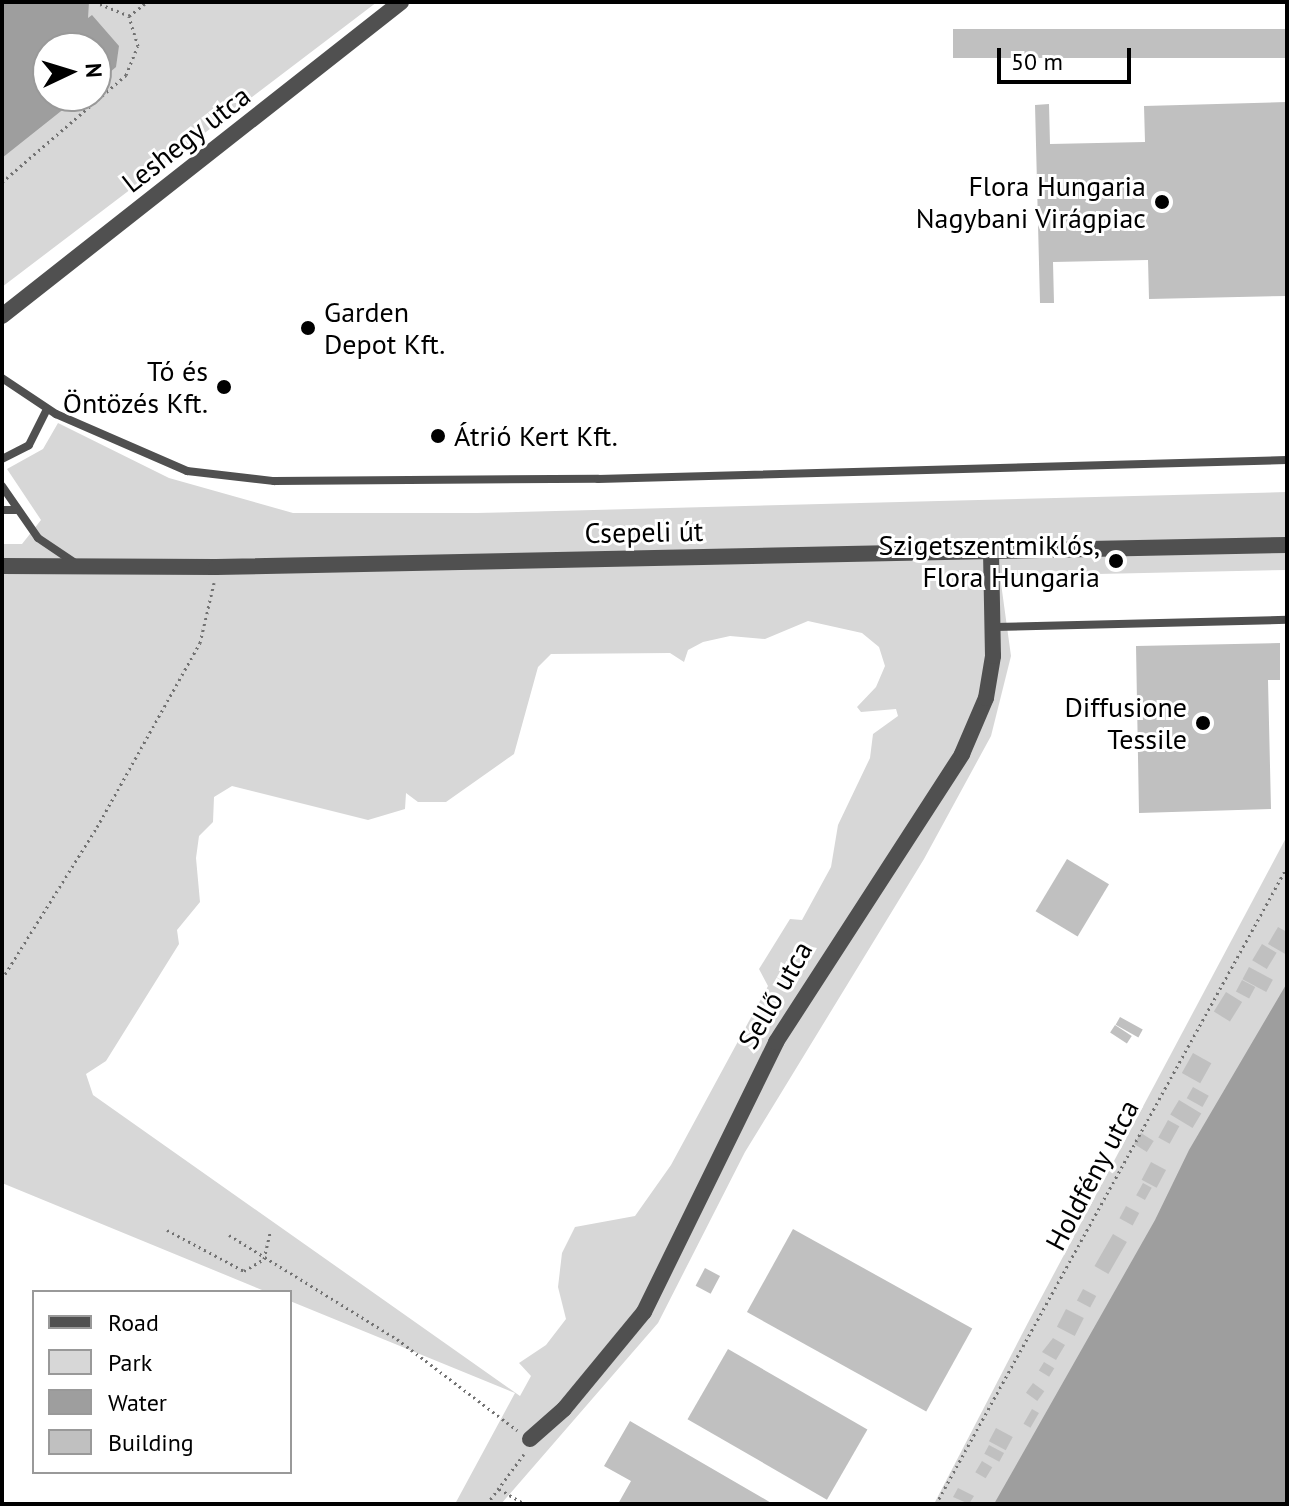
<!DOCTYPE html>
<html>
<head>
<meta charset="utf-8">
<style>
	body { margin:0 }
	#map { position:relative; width:1289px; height:1506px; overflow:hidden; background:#fff; font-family:"PT Sans",sans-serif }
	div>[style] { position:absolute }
	.green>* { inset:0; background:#d7d7d7 }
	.water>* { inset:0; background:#9e9e9e }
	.building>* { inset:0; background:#c0c0c0; transform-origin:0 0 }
	.path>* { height:3px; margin-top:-1.5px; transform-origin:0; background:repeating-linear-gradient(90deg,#727272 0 2px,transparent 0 6px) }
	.service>* { height:8px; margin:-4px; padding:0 4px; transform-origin:4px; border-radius:4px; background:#505050 }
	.minor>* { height:16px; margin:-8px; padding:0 8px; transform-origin:8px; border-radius:8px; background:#505050 }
	.tertiary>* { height:16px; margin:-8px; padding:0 8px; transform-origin:8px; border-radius:8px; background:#505050 }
	.dots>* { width:22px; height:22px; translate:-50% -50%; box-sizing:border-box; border:4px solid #fff; border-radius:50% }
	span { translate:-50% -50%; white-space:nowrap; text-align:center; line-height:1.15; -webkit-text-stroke:6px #fff; paint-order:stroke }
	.street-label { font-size:28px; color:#000 }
	.poi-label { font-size:28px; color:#000 }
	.right { translate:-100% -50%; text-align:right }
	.left { translate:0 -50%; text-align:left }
	.frame { position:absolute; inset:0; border:4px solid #000; pointer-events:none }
	.legend { position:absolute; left:32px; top:1290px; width:260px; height:184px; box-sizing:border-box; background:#fff; border:2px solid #999; margin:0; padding:10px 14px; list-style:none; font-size:24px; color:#000 }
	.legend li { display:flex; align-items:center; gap:16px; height:40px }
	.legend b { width:40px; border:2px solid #999 }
	.north { position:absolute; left:32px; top:32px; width:80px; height:80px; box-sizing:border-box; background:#fff; border:2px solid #999; border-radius:50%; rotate:86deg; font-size:22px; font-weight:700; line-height:32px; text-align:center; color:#000 }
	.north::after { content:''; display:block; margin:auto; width:28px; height:36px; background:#000; clip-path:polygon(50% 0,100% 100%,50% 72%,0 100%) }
	.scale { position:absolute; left:997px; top:48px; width:134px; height:36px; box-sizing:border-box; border:4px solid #000; border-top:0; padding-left:10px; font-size:24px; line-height:28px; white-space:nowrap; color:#000; -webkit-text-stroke:6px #fff; paint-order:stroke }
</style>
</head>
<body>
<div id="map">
	<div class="green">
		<i style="clip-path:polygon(evenodd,2px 2px,377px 2px,2px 287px,2px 2px,48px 48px,96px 48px,96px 96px,48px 96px,48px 48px)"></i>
		<i style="clip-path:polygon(evenodd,58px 423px,169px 478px,293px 513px,477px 513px,1287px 492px,1287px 570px,1000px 576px,1011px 656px,991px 736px,924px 859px,745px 1152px,658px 1323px,501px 1504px,455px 1504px,515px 1393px,290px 1301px,290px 1292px,267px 1292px,2px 1183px,2px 544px,22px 544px,41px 520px,7px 469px,43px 449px,58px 423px,808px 621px,862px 633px,879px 647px,885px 666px,876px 687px,857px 707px,861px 712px,896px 709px,898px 716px,873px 734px,870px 758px,838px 825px,831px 867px,802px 920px,790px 919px,759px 969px,768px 986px,671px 1165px,635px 1216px,575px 1227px,562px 1253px,558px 1287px,566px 1319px,546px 1345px,519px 1363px,531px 1376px,520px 1396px,93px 1095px,86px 1074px,106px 1061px,179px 944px,177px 930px,200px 902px,196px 858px,199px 836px,213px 822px,214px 797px,232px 786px,368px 820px,405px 809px,406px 793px,418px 802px,446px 802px,514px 754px,538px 667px,551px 654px,670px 653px,684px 662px,688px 650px,703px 642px,730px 636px,765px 639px,808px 621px)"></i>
		<i style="clip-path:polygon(1287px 836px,1287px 1504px,934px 1504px,1032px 1315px)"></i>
	</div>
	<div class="water">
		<i style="clip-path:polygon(2px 2px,89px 2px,88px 18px,92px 15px,119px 46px,116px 67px,96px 84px,96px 48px,48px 48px,48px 96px,80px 96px,2px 158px)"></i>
		<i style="clip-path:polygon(1287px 983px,1287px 1504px,994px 1504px,1155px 1220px,1189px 1150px)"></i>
	</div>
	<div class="building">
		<i style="left:1287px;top:29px;width:29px;height:334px;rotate:90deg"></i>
		<i style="clip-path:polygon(1287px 102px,1287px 296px,1149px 299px,1148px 260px,1053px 262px,1054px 303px,1040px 303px,1035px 105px,1049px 104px,1050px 144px,1145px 142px,1144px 106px)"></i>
		<i style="clip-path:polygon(1280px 643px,1280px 680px,1268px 680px,1271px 809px,1139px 813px,1136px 646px)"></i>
		<i style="left:1067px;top:859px;width:49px;height:61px;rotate:31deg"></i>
		<i style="clip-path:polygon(1278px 927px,1287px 932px,1287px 955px,1268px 944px)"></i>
		<i style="left:1262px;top:944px;width:17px;height:19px;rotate:31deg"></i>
		<i style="left:1249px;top:967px;width:27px;height:14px;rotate:28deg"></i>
		<i style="left:1242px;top:980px;width:15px;height:13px;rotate:28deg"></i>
		<i style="left:1226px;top:992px;width:19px;height:23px;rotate:32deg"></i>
		<i style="left:1120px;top:1017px;width:26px;height:9px;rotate:29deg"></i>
		<i style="left:1115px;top:1025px;width:20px;height:9px;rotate:33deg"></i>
		<i style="left:1193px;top:1053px;width:21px;height:23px;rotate:29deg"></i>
		<i style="left:1193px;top:1087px;width:18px;height:13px;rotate:29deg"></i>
		<i style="left:1179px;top:1100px;width:26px;height:17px;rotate:31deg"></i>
		<i style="left:1168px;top:1120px;width:13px;height:20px;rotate:29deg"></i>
		<i style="left:1141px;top:1133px;width:15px;height:13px;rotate:32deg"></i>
		<i style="left:1151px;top:1162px;width:17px;height:20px;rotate:28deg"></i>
		<i style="left:1143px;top:1183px;width:10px;height:14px;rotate:29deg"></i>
		<i style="left:1126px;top:1206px;width:15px;height:14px;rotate:28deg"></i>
		<i style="left:793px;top:1229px;width:205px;height:95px;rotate:29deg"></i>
		<i style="left:1113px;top:1234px;width:16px;height:37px;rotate:30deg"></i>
		<i style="left:705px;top:1268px;width:17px;height:20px;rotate:28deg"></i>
		<i style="left:1083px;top:1289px;width:15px;height:13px;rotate:28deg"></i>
		<i style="left:1066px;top:1309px;width:20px;height:20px;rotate:27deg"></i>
		<i style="clip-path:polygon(1053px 1338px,1065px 1345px,1056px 1360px,1042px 1352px)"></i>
		<i style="left:728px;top:1349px;width:161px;height:81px;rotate:30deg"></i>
		<i style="left:1044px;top:1362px;width:12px;height:10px;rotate:31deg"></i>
		<i style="left:1033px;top:1383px;width:14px;height:12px;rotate:36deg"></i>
		<i style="left:1032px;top:1409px;width:8px;height:17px;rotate:30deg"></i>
		<i style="clip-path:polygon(630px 1421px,773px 1504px,618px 1504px,631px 1481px,604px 1466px)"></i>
		<i style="left:996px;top:1428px;width:19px;height:15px;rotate:28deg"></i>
		<i style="left:989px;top:1445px;width:17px;height:10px;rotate:28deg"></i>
		<i style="left:982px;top:1461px;width:12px;height:13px;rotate:31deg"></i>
		<i style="clip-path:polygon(958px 1488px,974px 1496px,969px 1504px,953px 1497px)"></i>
	</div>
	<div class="path">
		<i style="left:179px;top:2px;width:18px"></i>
		<i style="left:100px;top:4px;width:31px;rotate:22deg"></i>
		<i style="left:129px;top:16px;width:23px;rotate:-38deg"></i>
		<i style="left:2px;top:182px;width:164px;rotate:-40.8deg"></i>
		<i style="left:126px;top:75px;width:31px;rotate:-68deg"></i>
		<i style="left:138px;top:46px;width:31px;rotate:-107deg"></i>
		<i style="left:2px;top:979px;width:179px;rotate:-58deg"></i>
		<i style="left:97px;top:827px;width:211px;rotate:-60.8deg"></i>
		<i style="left:200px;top:643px;width:62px;rotate:-76.9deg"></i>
		<i style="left:167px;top:1230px;width:87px;rotate:28deg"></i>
		<i style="left:244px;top:1271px;width:23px;rotate:-31deg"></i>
		<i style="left:264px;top:1259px;width:28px;rotate:-77deg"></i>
		<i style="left:229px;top:1235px;width:198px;rotate:31.8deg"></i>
		<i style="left:397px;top:1339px;width:151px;rotate:37.2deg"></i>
		<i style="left:499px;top:1489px;width:30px;rotate:30deg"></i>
		<i style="left:487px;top:1504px;width:62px;rotate:-53.5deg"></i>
		<i style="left:936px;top:1504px;width:727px;rotate:-61.14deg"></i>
	</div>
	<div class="service">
		<i style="left:2px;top:378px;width:65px;rotate:33.7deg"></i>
		<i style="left:56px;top:414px;width:143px;rotate:23.5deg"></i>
		<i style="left:187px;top:471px;width:88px;rotate:6.6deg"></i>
		<i style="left:274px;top:481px;width:324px;rotate:-0.4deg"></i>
		<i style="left:598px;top:479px;width:689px;rotate:-1.58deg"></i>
		<i style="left:2px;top:459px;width:30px;rotate:-27deg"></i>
		<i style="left:29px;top:445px;width:40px;rotate:-63.4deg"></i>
		<i style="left:2px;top:486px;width:63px;rotate:55.3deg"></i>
		<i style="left:38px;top:538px;width:45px;rotate:34deg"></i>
		<i style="left:2px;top:510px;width:14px"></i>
		<i style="left:994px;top:627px;width:293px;rotate:-1.4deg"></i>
	</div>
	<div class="minor">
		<i style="left:2px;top:316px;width:508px;rotate:-38.2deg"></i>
		<i style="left:530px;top:1439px;width:45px;rotate:-41.4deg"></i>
		<i style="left:564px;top:1409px;width:126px;rotate:-50.5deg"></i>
		<i style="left:644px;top:1312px;width:301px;rotate:-63.9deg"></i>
		<i style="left:776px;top:1042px;width:343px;rotate:-57.1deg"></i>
		<i style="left:962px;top:754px;width:61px;rotate:-66.8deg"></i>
		<i style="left:986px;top:698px;width:43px;rotate:-80.5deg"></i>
		<i style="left:993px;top:656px;width:106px;rotate:-91.1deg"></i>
	</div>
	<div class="tertiary">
		<i style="left:2px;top:566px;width:214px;rotate:0.3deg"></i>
		<i style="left:216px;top:567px;width:1071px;rotate:-1.18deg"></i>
	</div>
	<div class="dots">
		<i style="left:1162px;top:202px;background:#000"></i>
		<i style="left:308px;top:328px;background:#000"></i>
		<i style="left:224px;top:387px;background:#000"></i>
		<i style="left:438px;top:436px;background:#000"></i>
		<i style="left:1116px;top:561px;background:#000"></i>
		<i style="left:1203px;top:723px;background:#000"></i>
	</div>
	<div class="street-label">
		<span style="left:186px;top:139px;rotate:-38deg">Leshegy utca</span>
		<span style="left:644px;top:532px;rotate:-1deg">Csepeli út</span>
		<span style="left:775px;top:995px;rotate:-60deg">Sellő utca</span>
		<span style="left:1092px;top:1175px;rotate:-62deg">Holdfény utca</span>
	</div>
	<div class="poi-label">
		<span class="right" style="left:1146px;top:202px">Flora Hungaria<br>Nagybani Virágpiac</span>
		<span class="left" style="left:324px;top:328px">Garden<br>Depot Kft.</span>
		<span class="right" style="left:208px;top:387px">Tó és<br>Öntözés Kft.</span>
		<span class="left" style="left:454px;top:436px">Átrió Kert Kft.</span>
		<span class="right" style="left:1100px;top:561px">Szigetszentmiklós,<br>Flora Hungaria</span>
		<span class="right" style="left:1187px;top:723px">Diffusione<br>Tessile</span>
	</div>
	<div class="frame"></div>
	<ul class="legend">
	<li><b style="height:10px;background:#505050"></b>Road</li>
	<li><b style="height:22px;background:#d7d7d7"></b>Park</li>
	<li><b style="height:22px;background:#9e9e9e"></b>Water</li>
	<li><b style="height:22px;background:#c0c0c0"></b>Building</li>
	</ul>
	<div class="north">N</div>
	<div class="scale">50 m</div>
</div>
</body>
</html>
